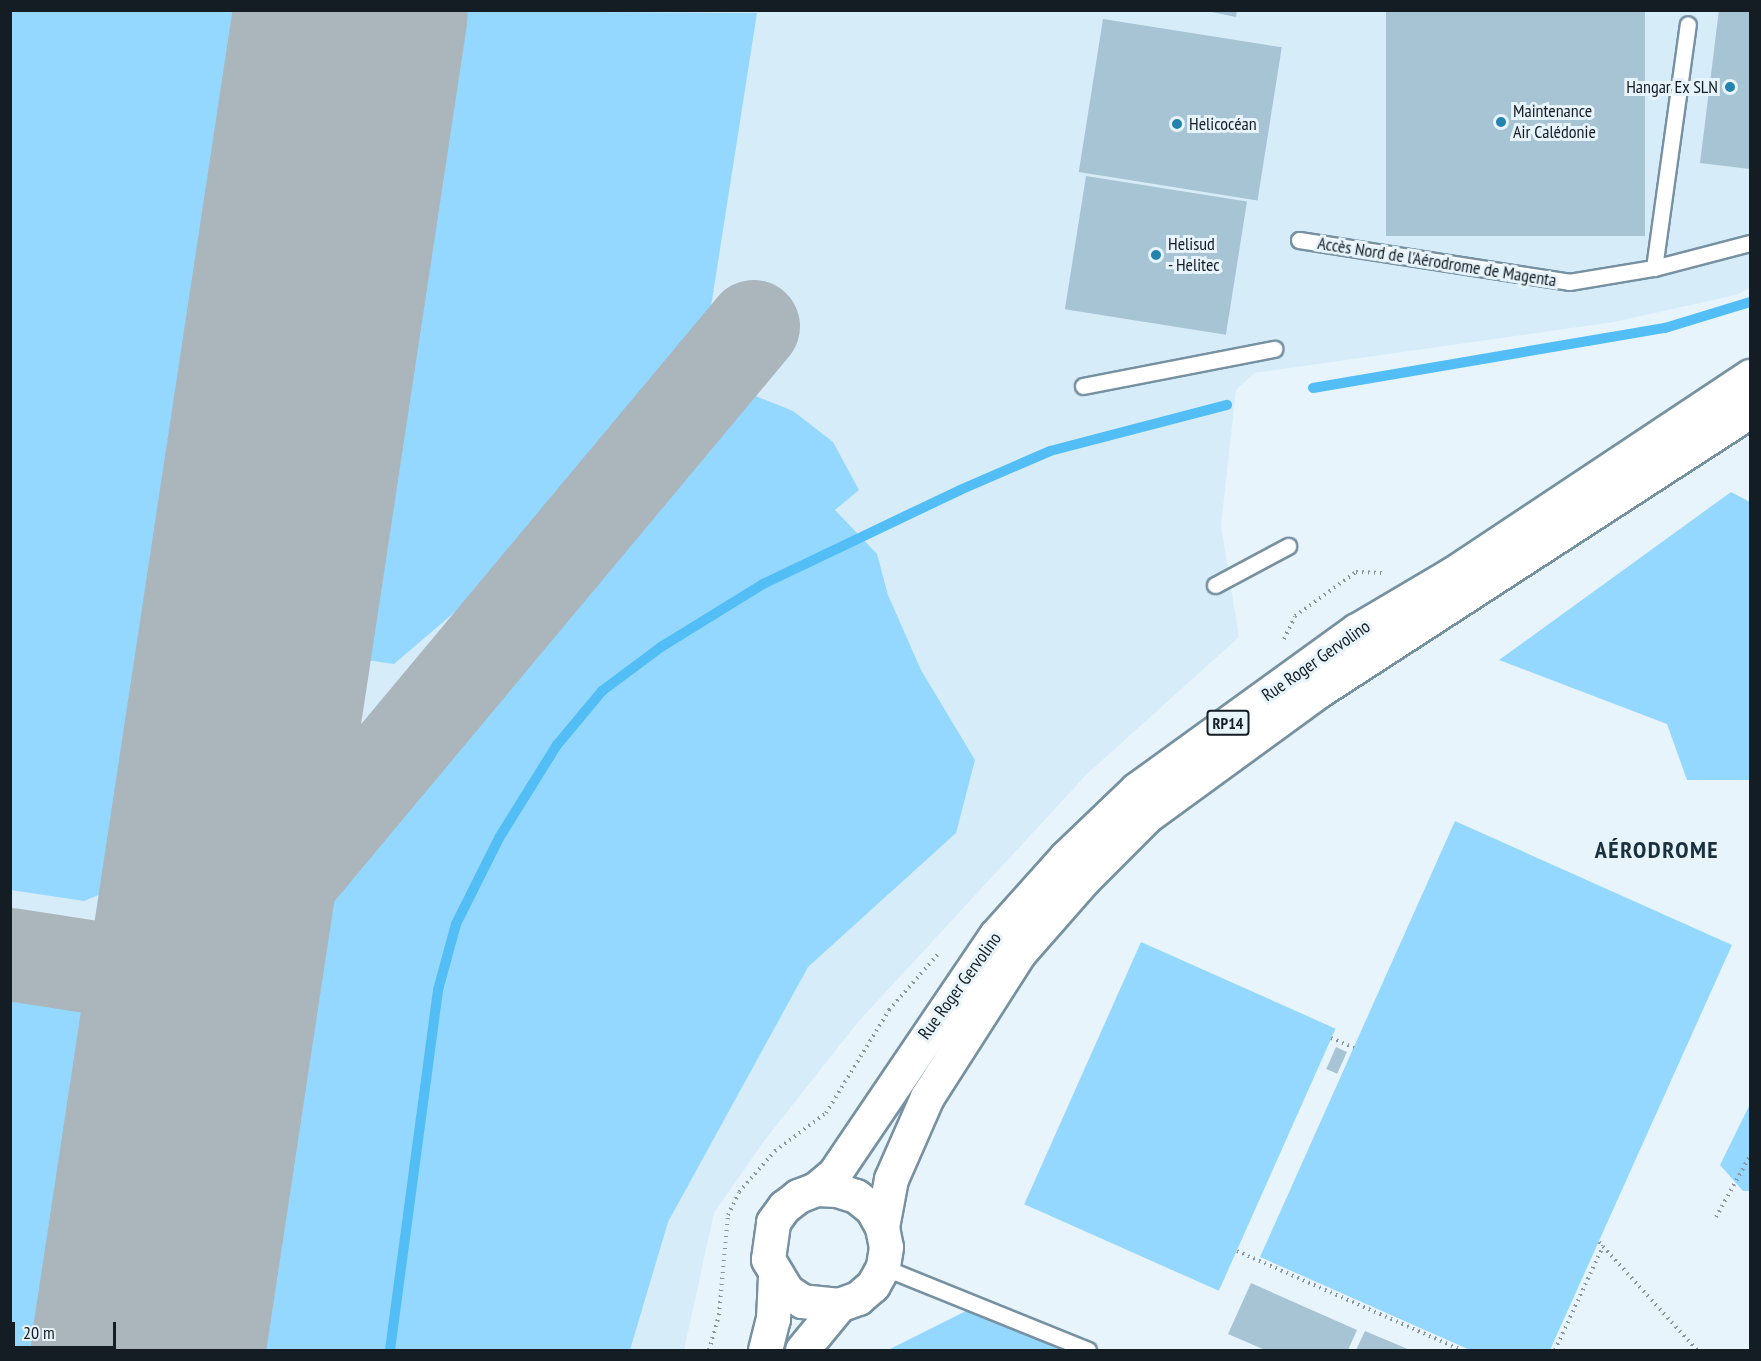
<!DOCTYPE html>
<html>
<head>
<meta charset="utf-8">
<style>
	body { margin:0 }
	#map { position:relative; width:1761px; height:1361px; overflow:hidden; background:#e8f4fb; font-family:"PT Sans Narrow",sans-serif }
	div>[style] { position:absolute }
	.built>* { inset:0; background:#d6ecf9 }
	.green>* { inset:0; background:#95d8ff; transform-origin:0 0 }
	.stream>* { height:10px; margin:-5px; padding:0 5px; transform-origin:5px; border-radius:5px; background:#52bef5 }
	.taxiway>* { height:93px; margin:-46.5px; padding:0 46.5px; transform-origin:46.5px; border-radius:46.5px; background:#aab5bc }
	.runway>* { height:234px; margin:-117px; padding:0 117px; transform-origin:117px; border-radius:117px; background:#aab5bc }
	.building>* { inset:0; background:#a7c4d5; transform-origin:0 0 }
	.path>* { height:4px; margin-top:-2px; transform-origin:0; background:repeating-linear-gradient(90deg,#8a959b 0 1.5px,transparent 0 6px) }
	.roads { filter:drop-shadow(2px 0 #7691a1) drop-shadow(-2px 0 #7691a1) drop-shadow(0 2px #7691a1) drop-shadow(0 -2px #7691a1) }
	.service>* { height:15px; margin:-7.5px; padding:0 7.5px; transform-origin:7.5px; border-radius:7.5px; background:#fff }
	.primary>* { height:33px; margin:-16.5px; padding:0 16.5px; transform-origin:16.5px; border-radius:16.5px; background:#fff }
	.dots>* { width:16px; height:16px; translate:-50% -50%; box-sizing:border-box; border:3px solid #e8f4fb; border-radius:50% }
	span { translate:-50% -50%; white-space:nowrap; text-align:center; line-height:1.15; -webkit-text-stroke:6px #e8f4fb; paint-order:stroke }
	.shield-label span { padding:2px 4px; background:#e8f4fb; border:2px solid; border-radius:4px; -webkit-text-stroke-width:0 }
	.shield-label { font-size:16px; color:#131d23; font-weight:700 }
	.poi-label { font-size:18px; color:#131d23 }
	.right { translate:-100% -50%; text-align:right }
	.left { translate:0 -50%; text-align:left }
	.street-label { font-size:18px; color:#131d23 }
	.district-label { font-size:24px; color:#19313f; font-weight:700; letter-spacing:1.5px }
	.frame { position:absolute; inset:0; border:12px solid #131d23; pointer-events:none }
	.scale { position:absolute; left:12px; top:1322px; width:104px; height:27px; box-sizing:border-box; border:3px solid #131d23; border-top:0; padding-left:8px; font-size:18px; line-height:21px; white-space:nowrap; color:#131d23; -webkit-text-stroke:4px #e8f4fb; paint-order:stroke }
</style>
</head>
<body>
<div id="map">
	<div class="built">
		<i style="clip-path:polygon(10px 11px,1750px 11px,1750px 288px,1736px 295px,1614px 322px,1254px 373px,1236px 390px,1221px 526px,1239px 637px,1087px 774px,858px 1022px,764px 1141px,714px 1213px,684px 1350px,11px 1350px)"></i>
	</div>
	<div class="green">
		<i style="clip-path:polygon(11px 10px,265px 11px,144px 827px,111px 890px,84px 901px,11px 890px)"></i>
		<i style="clip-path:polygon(425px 11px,757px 13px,710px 313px,662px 386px,456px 611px,394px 664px,339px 656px,331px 624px)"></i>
		<i style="clip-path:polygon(753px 395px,793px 411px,833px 442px,859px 490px,835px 510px,877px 554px,888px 595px,921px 670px,975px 760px,956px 833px,808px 967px,668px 1222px,630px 1350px,238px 1350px,308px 901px,381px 802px,666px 495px)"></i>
		<i style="clip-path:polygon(1731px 492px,1750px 502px,1750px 780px,1687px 780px,1667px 724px,1499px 660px)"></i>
		<i style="clip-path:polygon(1455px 821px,1732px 945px,1550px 1350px,1470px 1350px,1260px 1257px)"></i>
		<i style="left:1141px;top:942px;width:213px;height:287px;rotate:24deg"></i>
		<i style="clip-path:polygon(10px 979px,57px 986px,92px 1014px,111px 1055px,66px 1350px,11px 1350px)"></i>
		<i style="clip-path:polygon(1750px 1104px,1750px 1191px,1743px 1191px,1720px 1165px)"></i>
		<i style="clip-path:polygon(968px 1310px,1061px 1350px,888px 1350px)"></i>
	</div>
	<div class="stream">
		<i style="left:1313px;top:388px;width:357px;rotate:-9.7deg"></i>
		<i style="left:1665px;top:328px;width:89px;rotate:-17deg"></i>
		<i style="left:390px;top:1350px;width:363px;rotate:-82.4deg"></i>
		<i style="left:438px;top:990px;width:68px;rotate:-74.7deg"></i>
		<i style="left:456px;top:924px;width:96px;rotate:-63.4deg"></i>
		<i style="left:499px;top:838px;width:110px;rotate:-58.1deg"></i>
		<i style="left:557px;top:745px;width:70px;rotate:-50.2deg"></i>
		<i style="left:602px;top:691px;width:74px;rotate:-36.7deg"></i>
		<i style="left:661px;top:647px;width:120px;rotate:-31.7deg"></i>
		<i style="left:763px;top:584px;width:218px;rotate:-25.5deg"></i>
		<i style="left:960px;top:490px;width:98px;rotate:-23.4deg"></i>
		<i style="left:1050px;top:451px;width:183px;rotate:-14.6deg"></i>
	</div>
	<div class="taxiway">
		<i style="left:10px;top:954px;width:196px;rotate:8.8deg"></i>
		<i style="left:204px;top:984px;width:857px;rotate:-50.16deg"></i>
	</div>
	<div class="runway">
		<i style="left:148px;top:1350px;width:1355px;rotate:-81.39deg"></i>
	</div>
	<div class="building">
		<i style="clip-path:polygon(1202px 10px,1237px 10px,1236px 17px)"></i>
		<i style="left:1386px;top:10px;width:259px;height:226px"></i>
		<i style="clip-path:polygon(1719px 10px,1750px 10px,1750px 169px,1700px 163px)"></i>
		<i style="left:1103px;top:19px;width:181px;height:155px;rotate:9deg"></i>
		<i style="left:1086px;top:176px;width:163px;height:135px;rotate:9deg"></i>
		<i style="left:1336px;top:1047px;width:12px;height:24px;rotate:24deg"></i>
		<i style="clip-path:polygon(1251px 1283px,1357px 1330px,1348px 1350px,1265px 1350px,1228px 1334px)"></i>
		<i style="clip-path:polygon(1365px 1331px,1410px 1350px,1356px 1350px)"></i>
	</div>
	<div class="path">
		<i style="left:1284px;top:639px;width:25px;rotate:-64deg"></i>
		<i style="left:1295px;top:616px;width:75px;rotate:-35.8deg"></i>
		<i style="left:1356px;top:572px;width:26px;rotate:2deg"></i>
		<i style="left:1331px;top:1038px;width:25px;rotate:23deg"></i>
		<i style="left:1716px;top:1217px;width:70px;rotate:-60.9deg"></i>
		<i style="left:1599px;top:1242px;width:146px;rotate:47.8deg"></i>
		<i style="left:1237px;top:1251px;width:245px;rotate:23.8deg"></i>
		<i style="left:709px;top:1350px;width:36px;rotate:-74deg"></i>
		<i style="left:719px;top:1315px;width:100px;rotate:-84.9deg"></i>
		<i style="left:728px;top:1215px;width:25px;rotate:-64deg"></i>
		<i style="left:739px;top:1192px;width:55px;rotate:-48.7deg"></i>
		<i style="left:775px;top:1151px;width:64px;rotate:-36.7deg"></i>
		<i style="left:826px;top:1113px;width:121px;rotate:-58.5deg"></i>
		<i style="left:889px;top:1010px;width:76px;rotate:-48.7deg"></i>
		<i style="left:1555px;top:1350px;width:115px;rotate:-65.2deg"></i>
	</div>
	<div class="roads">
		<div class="service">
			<i style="left:1299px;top:240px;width:273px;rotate:8.8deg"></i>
			<i style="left:1569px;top:282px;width:86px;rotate:-9.4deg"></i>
			<i style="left:1654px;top:268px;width:99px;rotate:-14.6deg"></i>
			<i style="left:1654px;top:268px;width:246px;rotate:-82.1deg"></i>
			<i style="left:1083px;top:386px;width:195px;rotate:-11deg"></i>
			<i style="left:1215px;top:585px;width:83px;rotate:-28.1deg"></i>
			<i style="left:883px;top:1267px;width:221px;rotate:22deg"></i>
		</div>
		<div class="primary">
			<i style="left:816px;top:1189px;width:21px;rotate:3deg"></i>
			<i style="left:837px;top:1190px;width:20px;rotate:18deg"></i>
			<i style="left:856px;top:1196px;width:21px;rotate:39deg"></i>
			<i style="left:872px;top:1209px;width:21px;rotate:61deg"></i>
			<i style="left:882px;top:1227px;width:20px;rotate:79deg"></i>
			<i style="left:886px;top:1247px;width:20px;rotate:99deg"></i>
			<i style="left:883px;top:1267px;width:21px;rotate:119deg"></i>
			<i style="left:873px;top:1285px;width:20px;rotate:139deg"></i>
			<i style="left:858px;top:1298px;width:20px;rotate:160deg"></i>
			<i style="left:839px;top:1305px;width:37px;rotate:-174deg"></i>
			<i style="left:802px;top:1301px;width:18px;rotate:-146deg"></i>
			<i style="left:787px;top:1291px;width:37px;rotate:-121deg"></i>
			<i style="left:768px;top:1259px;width:37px;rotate:-82deg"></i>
			<i style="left:773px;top:1222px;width:19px;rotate:-54deg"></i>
			<i style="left:784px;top:1207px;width:18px;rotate:-38deg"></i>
			<i style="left:798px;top:1196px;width:19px;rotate:-21deg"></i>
			<i style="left:816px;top:1189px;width:23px;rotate:-40deg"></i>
			<i style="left:834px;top:1174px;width:289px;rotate:-55.9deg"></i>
			<i style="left:996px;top:935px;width:105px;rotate:-48.1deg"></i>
			<i style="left:1066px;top:857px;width:98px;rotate:-43.8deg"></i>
			<i style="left:1137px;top:789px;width:271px;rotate:-35.9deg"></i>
			<i style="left:1357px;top:630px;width:110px;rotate:-30.5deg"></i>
			<i style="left:1452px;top:574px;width:358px;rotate:-33.6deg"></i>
			<i style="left:882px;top:1227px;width:49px;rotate:-79.4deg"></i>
			<i style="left:891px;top:1179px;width:90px;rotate:-66.3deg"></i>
			<i style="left:927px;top:1097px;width:171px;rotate:-57.4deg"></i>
			<i style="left:1019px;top:953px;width:98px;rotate:-48.7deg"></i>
			<i style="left:1084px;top:879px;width:89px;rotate:-45deg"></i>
			<i style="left:1147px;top:816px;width:214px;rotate:-36.1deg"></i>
			<i style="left:1320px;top:690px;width:513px;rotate:-32.98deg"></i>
			<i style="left:765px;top:1350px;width:32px;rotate:-76deg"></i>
			<i style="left:773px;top:1319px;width:43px;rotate:-87.3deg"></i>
			<i style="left:802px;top:1350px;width:58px;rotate:-50.6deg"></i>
		</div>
	</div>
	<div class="dots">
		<i style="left:1730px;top:87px;background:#2482ae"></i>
		<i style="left:1501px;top:122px;background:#2482ae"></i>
		<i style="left:1177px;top:124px;background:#2482ae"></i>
		<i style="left:1156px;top:255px;background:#2482ae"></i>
	</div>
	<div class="shield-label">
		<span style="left:1228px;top:723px">RP14</span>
	</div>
	<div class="poi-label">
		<span class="right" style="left:1718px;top:87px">Hangar Ex SLN</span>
		<span class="left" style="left:1513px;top:122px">Maintenance<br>Air Calédonie</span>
		<span class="left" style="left:1189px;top:124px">Helicocéan</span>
		<span class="left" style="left:1168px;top:255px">Helisud<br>- Helitec</span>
	</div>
	<div class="street-label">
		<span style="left:1437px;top:262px;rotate:9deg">Accès Nord de l'Aérodrome de Magenta</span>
		<span style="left:1316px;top:661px;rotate:-35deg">Rue Roger Gervolino</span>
		<span style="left:960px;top:986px;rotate:-54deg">Rue Roger Gervolino</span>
	</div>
	<div class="district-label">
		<span style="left:1657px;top:850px">AÉRODROME</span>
	</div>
	<div class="frame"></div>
	<div class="scale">20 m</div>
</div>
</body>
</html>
